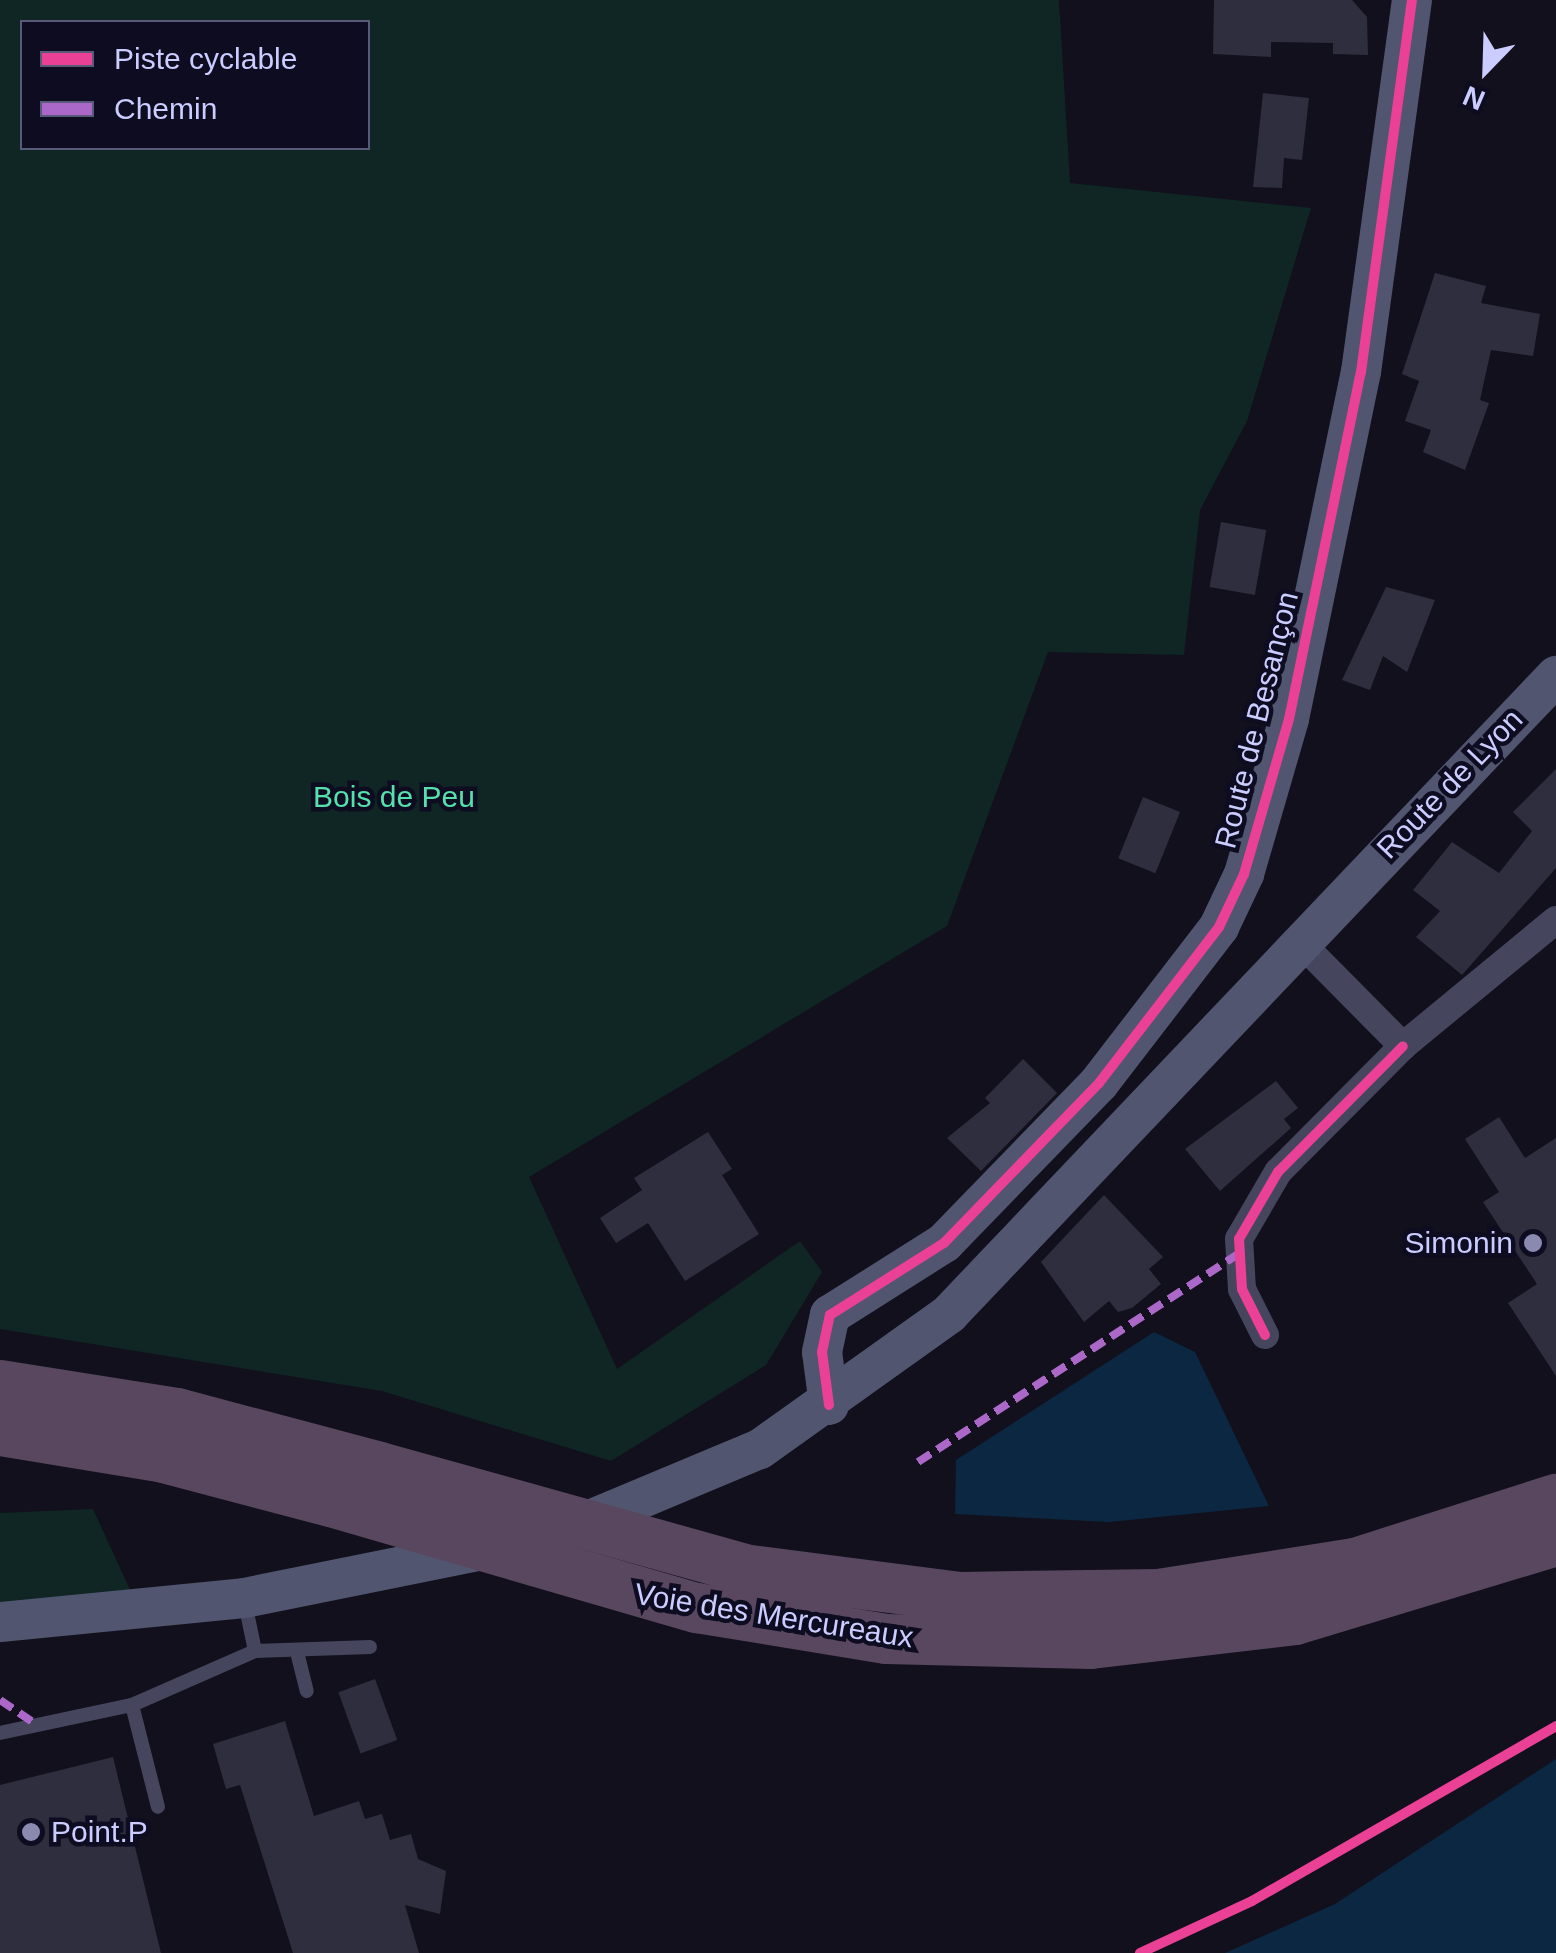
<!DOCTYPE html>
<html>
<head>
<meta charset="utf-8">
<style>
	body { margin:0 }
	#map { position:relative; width:1556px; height:1953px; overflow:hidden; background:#11101c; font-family:Arial,sans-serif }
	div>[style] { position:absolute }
	.green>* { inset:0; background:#0f2624 }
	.water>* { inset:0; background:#0c2741 }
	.building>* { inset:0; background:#2e2e3e; transform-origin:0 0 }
	.lane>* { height:14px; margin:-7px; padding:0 7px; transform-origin:7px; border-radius:7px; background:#45465d }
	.street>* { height:28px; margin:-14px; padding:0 14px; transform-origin:14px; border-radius:14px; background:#45465d }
	.secondary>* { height:40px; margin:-20px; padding:0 20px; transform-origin:20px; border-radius:20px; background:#525570 }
	.highway>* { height:50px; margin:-25px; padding:0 25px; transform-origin:25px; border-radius:25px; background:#594760 }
	.highway-bridge>* { height:50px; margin:-25px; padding:0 25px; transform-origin:25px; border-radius:25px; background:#594760 }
	.quiet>* { height:8px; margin-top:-4px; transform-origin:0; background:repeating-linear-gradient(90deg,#ac68c9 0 15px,transparent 0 23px) }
	.cycleway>* { height:10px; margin:-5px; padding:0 5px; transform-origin:5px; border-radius:5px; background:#ea4096 }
	.dots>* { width:28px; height:28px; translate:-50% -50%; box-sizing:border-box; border:5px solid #0d0c20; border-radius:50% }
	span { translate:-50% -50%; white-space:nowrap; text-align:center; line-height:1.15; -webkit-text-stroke:9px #0d0c20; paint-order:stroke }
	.street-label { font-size:30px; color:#cbccff }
	.park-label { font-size:30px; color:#55e1ab }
	.poi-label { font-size:30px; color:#cbccff }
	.right { translate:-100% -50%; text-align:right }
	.left { translate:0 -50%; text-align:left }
	.legend { position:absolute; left:20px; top:20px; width:350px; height:130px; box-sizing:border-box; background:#0d0c20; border:2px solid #595979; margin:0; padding:12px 18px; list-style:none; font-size:30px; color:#cbccff }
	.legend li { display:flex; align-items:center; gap:20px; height:50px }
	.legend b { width:50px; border:2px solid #595979 }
	.north { position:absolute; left:1436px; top:20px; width:100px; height:100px; -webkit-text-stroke:8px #0d0c20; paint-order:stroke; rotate:203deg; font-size:28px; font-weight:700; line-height:40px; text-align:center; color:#cbccff }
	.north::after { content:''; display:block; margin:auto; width:35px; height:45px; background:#cbccff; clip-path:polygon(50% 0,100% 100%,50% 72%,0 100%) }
</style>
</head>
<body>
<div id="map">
	<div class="green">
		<i style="clip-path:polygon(evenodd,0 0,1059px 0,1070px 183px,1311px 208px,1247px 421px,1200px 510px,1184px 655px,1048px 652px,947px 926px,529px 1177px,617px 1369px,800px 1241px,822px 1272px,766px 1365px,611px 1461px,382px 1391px,0 1329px,0 0,22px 22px,368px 22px,368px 148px,22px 148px,22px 22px)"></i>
		<i style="clip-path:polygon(93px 1509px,131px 1592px,0 1603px,0 1513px)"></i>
	</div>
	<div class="water">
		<i style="clip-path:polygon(1154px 1332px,1195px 1352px,1269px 1506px,1109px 1522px,955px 1514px,956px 1460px)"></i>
		<i style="clip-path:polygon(1556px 1759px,1556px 1953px,1225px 1953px,1335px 1904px)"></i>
	</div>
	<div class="building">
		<i style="clip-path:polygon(1214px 0,1352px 0,1367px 17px,1368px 55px,1333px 54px,1333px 43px,1271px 42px,1271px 57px,1213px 54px)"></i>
		<i style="clip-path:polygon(1263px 93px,1309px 98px,1302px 160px,1284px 158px,1282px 188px,1253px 187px)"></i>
		<i style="clip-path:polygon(1435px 273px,1486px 286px,1481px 303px,1540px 314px,1533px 356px,1491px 350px,1480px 400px,1489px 403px,1465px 470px,1423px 452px,1431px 430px,1405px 421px,1419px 381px,1402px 374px)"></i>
		<i style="left:1221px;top:522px;width:46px;height:66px;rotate:10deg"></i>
		<i style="clip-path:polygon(1386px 587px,1435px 600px,1407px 672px,1383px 656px,1370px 690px,1342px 680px)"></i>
		<i style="clip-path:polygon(1556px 769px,1556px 868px,1462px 975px,1416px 937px,1440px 911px,1413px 890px,1452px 842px,1499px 873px,1532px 831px,1513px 812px)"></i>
		<i style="left:1143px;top:797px;width:40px;height:66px;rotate:22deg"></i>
		<i style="clip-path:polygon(1023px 1059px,1057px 1093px,981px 1171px,947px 1138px,990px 1103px,985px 1098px)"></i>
		<i style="clip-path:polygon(1276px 1081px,1298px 1108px,1284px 1119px,1291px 1128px,1220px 1191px,1185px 1149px)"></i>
		<i style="clip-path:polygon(1499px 1117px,1525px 1158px,1556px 1138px,1556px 1376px,1508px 1303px,1537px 1284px,1483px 1202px,1499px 1192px,1465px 1139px)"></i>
		<i style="clip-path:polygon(708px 1132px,732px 1169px,722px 1175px,759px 1234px,685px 1281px,648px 1223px,616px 1243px,600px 1218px,642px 1190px,634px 1178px)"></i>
		<i style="clip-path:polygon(1104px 1195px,1163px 1257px,1149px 1269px,1161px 1284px,1132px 1308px,1118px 1312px,1109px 1301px,1084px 1322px,1041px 1262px)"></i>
		<i style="left:375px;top:1679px;width:65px;height:39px;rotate:70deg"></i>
		<i style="clip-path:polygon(285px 1721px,314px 1816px,359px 1801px,365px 1819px,382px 1814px,390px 1840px,411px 1834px,418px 1859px,446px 1871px,440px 1914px,405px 1905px,419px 1953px,293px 1953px,240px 1785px,226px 1789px,213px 1744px)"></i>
		<i style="clip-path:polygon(113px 1757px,161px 1953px,0 1953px,0 1785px)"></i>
	</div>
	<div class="lane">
		<i style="left:245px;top:1603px;width:49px;rotate:78.2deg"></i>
		<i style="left:298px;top:1656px;width:36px;rotate:76deg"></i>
		<i style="left:132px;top:1705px;width:105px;rotate:75.7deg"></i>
		<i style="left:0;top:1733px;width:135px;rotate:-12deg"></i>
		<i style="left:132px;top:1705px;width:134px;rotate:-23.7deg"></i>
		<i style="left:255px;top:1651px;width:115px;rotate:-2deg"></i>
	</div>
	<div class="street">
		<i style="left:1299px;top:941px;width:148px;rotate:45.3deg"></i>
		<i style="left:1403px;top:1046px;width:198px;rotate:-39.5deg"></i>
		<i style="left:1265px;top:1335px;width:51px;rotate:-116.6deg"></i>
		<i style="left:1242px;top:1289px;width:50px;rotate:-93.4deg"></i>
		<i style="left:1239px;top:1239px;width:78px;rotate:-59.8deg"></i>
		<i style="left:1278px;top:1172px;width:177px;rotate:-45.2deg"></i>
	</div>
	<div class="secondary">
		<i style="left:829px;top:1405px;width:53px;rotate:-97.5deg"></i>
		<i style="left:822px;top:1352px;width:38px;rotate:-78deg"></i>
		<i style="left:830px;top:1315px;width:135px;rotate:-32.3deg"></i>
		<i style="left:944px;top:1243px;width:223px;rotate:-45.9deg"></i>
		<i style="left:1099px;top:1083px;width:197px;rotate:-52.4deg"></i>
		<i style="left:1219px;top:927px;width:59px;rotate:-64.7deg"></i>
		<i style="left:1244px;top:874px;width:161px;rotate:-73.8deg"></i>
		<i style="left:1289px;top:719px;width:354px;rotate:-78.3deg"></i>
		<i style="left:1361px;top:372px;width:375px;rotate:-82.2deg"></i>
		<i style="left:578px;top:1525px;width:197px;rotate:-22.7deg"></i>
		<i style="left:760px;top:1449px;width:232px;rotate:-35.5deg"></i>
		<i style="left:949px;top:1314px;width:881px;rotate:-46.43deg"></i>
		<i style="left:0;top:1622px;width:245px;rotate:-5.6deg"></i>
		<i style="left:244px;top:1598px;width:249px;rotate:-11.4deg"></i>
	</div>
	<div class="highway">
		<i style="left:0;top:1385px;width:179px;rotate:9deg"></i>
		<i style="left:177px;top:1413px;width:210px;rotate:14.9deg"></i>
		<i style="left:0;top:1431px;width:166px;rotate:9.3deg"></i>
		<i style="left:164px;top:1458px;width:173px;rotate:14.8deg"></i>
		<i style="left:750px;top:1570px;width:212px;rotate:7.3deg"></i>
		<i style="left:960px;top:1597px;width:199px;rotate:-0.9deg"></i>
		<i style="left:1159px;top:1594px;width:198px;rotate:-9deg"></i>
		<i style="left:1355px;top:1563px;width:211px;rotate:-17.7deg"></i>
		<i style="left:697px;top:1608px;width:192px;rotate:9.3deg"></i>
		<i style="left:886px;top:1639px;width:205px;rotate:1.4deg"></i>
		<i style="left:1091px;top:1644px;width:205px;rotate:-6.7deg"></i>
		<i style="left:1295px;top:1620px;width:273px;rotate:-16.8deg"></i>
	</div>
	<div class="highway-bridge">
		<i style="left:380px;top:1467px;width:384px;rotate:15.6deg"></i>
		<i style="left:331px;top:1502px;width:381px;rotate:16.2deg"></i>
	</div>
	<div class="quiet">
		<i style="left:918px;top:1462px;width:382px;rotate:-33deg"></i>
		<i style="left:0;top:1700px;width:45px;rotate:34deg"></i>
	</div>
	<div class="cycleway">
		<i style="left:1265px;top:1335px;width:51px;rotate:-116.6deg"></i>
		<i style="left:1242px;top:1289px;width:50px;rotate:-93.4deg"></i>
		<i style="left:1239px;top:1239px;width:78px;rotate:-59.8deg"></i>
		<i style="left:1278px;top:1172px;width:177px;rotate:-45.2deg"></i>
		<i style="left:829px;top:1405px;width:53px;rotate:-97.5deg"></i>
		<i style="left:822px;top:1352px;width:38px;rotate:-78deg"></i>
		<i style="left:830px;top:1315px;width:135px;rotate:-32.3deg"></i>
		<i style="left:944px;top:1243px;width:223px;rotate:-45.9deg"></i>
		<i style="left:1099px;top:1083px;width:197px;rotate:-52.4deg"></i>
		<i style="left:1219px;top:927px;width:59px;rotate:-64.7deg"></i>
		<i style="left:1244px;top:874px;width:161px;rotate:-73.8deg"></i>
		<i style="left:1289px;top:719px;width:354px;rotate:-78.3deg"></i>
		<i style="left:1361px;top:372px;width:375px;rotate:-82.2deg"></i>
		<i style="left:1140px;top:1953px;width:123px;rotate:-24.9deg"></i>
		<i style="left:1252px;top:1901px;width:351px;rotate:-29.9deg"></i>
	</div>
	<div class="dots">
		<i style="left:1533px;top:1243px;background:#8a8ab0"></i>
		<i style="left:31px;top:1832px;background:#8a8ab0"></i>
	</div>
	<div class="street-label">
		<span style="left:1257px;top:720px;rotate:-76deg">Route de Besançon</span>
		<span style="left:1450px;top:784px;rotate:-46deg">Route de Lyon</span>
		<span style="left:774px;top:1616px;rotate:9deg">Voie des Mercureaux</span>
	</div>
	<div class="park-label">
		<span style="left:394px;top:797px">Bois de Peu</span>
	</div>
	<div class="poi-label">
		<span class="right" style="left:1513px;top:1243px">Simonin</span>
		<span class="left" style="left:51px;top:1832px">Point.P</span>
	</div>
	<ul class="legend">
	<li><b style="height:12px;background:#ea4096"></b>Piste cyclable</li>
	<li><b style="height:12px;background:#ac68c9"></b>Chemin</li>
	</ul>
	<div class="north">N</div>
</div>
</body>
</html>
